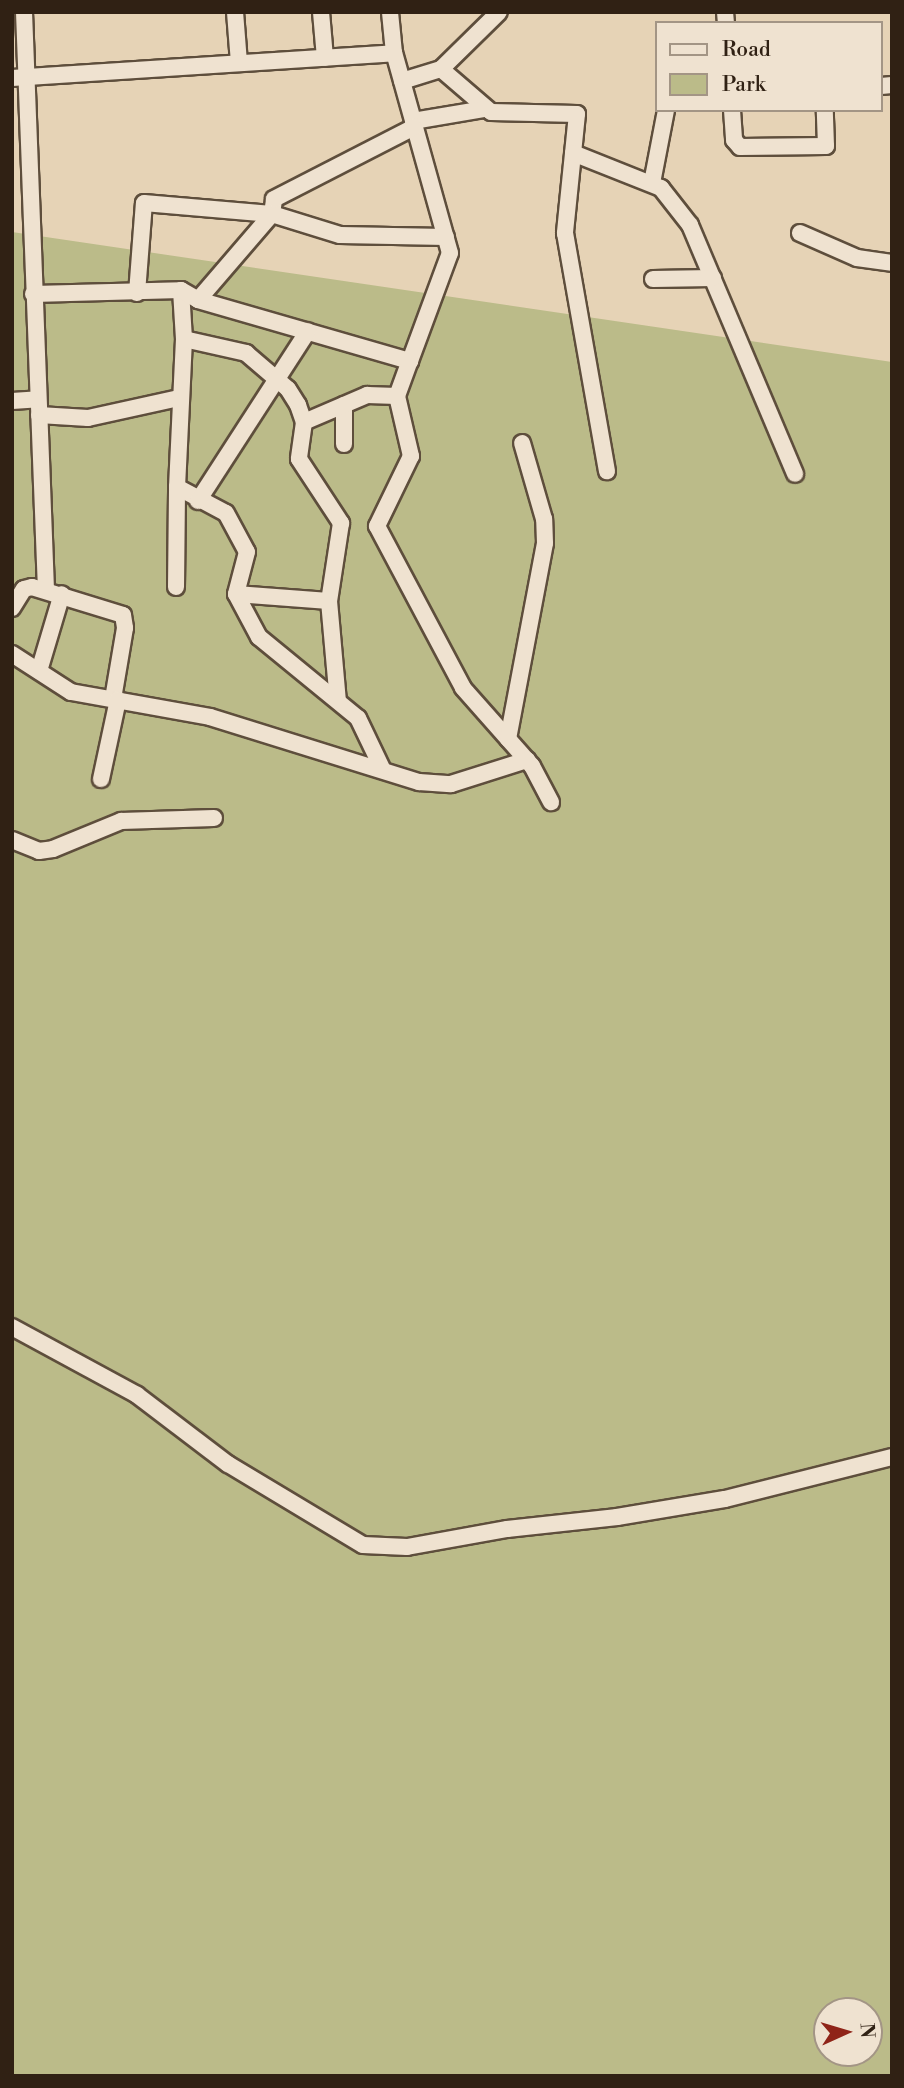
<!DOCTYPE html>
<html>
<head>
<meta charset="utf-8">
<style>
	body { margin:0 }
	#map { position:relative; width:904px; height:2088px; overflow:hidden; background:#e6d3b6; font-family:"Libre Bodoni",serif }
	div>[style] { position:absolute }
	.green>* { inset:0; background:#bbbb89 }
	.roads { filter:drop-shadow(2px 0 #5e4e3c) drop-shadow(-2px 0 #5e4e3c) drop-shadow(0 2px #5e4e3c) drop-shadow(0 -2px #5e4e3c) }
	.minor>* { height:16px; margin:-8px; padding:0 8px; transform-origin:8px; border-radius:8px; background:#efe2d0 }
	span { translate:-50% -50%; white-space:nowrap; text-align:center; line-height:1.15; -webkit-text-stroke:5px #efe2d0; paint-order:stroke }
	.frame { position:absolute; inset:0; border:14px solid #302114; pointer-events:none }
	.legend { position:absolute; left:655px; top:21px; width:228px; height:91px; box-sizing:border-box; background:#efe2d0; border:2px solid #a39585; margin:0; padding:9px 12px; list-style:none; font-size:21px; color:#302114 }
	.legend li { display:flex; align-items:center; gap:14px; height:35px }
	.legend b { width:35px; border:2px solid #a39585 }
	.north { position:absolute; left:813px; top:1997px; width:70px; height:70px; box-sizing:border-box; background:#efe2d0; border:2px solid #a39585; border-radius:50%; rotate:86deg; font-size:19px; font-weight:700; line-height:28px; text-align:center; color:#302114 }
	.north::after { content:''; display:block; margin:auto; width:24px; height:32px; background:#8f2418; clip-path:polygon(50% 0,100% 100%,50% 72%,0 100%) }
</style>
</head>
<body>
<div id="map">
	<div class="green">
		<i style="clip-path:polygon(evenodd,12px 232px,892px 362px,892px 2076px,12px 2076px,12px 232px,827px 2011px,869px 2011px,869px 2053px,827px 2053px,827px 2011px)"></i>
	</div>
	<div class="roads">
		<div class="minor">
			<i style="left:24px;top:12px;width:578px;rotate:87.82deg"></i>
			<i style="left:235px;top:12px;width:51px;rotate:85.5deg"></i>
			<i style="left:321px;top:12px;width:46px;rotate:85deg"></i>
			<i style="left:725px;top:12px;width:11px;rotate:85deg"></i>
			<i style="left:441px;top:69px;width:66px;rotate:40.7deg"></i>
			<i style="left:491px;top:112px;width:86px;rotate:1.3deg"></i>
			<i style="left:577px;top:114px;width:120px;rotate:95.8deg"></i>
			<i style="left:565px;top:233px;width:242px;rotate:80deg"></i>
			<i style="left:12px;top:78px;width:383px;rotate:-3.7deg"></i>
			<i style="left:402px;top:81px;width:41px;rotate:-17.1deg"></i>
			<i style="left:441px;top:69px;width:81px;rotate:-44.5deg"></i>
			<i style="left:881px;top:86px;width:11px;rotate:-5deg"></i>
			<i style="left:732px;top:110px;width:30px;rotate:86deg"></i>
			<i style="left:734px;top:140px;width:9px;rotate:49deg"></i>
			<i style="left:740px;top:147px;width:86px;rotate:-0.7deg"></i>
			<i style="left:826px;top:146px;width:36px;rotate:-92deg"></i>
			<i style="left:413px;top:121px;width:73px;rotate:-9.5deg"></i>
			<i style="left:573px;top:153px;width:95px;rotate:21.7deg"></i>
			<i style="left:661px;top:188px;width:47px;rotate:51.9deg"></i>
			<i style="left:690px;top:225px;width:270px;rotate:67.1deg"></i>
			<i style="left:652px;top:183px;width:74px;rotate:-79.1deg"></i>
			<i style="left:800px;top:233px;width:62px;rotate:23.7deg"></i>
			<i style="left:857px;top:258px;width:35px;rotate:8deg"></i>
			<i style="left:653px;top:279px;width:60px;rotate:-1deg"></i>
			<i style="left:181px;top:290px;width:49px;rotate:86.5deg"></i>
			<i style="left:184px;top:339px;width:148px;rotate:92.7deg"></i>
			<i style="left:177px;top:487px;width:55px;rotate:28deg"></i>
			<i style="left:226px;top:513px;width:44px;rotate:61.7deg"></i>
			<i style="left:247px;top:552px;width:43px;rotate:104.7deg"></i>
			<i style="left:236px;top:594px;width:93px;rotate:4.3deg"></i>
			<i style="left:137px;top:293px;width:90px;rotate:-85.6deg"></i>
			<i style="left:144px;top:203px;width:128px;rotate:4.9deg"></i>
			<i style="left:272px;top:214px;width:71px;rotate:17.2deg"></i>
			<i style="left:340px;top:235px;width:106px;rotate:1.1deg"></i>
			<i style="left:33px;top:294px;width:148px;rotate:-1.5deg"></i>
			<i style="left:181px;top:290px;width:20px;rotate:30deg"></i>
			<i style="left:198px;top:300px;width:221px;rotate:16.1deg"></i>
			<i style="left:410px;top:361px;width:115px;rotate:-69.7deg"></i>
			<i style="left:450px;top:253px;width:208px;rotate:-105.6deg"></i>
			<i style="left:394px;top:53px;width:41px;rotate:-95.6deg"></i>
			<i style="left:198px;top:300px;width:113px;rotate:-49.3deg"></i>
			<i style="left:272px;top:214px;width:15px;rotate:-82deg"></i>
			<i style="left:274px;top:199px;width:157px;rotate:-27.2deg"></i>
			<i style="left:184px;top:339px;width:64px;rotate:12.7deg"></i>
			<i style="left:246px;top:353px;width:55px;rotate:40.6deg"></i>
			<i style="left:288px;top:389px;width:19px;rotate:58deg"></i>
			<i style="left:298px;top:405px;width:18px;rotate:71deg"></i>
			<i style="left:304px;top:422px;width:37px;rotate:98deg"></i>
			<i style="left:299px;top:459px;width:77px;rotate:56.7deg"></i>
			<i style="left:341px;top:523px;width:79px;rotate:98.7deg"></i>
			<i style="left:329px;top:601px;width:100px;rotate:84.9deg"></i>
			<i style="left:397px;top:396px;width:37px;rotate:-70deg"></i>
			<i style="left:12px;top:401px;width:26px;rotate:-4deg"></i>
			<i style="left:344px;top:405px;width:39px;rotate:90deg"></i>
			<i style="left:39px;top:415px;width:49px;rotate:3.5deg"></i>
			<i style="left:88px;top:418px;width:93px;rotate:-12.4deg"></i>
			<i style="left:304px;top:422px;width:69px;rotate:-23.2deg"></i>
			<i style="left:367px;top:395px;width:30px;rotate:2deg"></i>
			<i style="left:397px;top:396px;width:62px;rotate:76.9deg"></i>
			<i style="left:411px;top:456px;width:78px;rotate:115.9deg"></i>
			<i style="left:377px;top:526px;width:183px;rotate:62deg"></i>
			<i style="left:463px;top:688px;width:104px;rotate:48.5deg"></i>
			<i style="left:532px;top:766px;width:41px;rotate:62.2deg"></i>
			<i style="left:198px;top:501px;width:202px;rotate:-57.1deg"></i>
			<i style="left:176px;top:587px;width:100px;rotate:-89.4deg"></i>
			<i style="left:236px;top:594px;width:49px;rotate:61.9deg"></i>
			<i style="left:259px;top:637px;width:128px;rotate:39.3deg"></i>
			<i style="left:358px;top:718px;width:55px;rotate:64.4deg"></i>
			<i style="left:12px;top:608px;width:22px;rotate:-58deg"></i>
			<i style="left:24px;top:589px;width:8px;rotate:-14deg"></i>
			<i style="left:32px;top:587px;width:95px;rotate:17.1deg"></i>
			<i style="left:123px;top:615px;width:13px;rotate:81deg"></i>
			<i style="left:125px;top:628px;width:72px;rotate:99.6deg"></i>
			<i style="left:12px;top:654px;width:70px;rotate:32.8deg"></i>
			<i style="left:71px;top:692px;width:141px;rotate:10.2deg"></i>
			<i style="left:210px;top:717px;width:219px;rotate:17.3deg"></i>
			<i style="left:419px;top:782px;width:32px;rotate:4deg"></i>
			<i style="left:451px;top:784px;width:80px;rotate:-17.5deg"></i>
			<i style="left:39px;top:671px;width:80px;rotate:-73.4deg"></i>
			<i style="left:508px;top:739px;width:199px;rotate:-79.3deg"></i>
			<i style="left:545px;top:543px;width:24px;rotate:-92deg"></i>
			<i style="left:544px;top:519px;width:79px;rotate:-106.1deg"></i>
			<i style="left:101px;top:779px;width:81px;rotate:-77.9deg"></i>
			<i style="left:12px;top:840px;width:29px;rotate:22deg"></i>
			<i style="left:39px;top:851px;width:14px;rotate:-8deg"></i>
			<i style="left:53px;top:849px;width:74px;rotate:-22.4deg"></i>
			<i style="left:121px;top:821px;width:93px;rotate:-1.8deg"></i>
			<i style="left:12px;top:1327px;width:142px;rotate:28.5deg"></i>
			<i style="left:137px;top:1395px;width:114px;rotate:37.2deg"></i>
			<i style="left:228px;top:1464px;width:157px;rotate:31deg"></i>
			<i style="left:363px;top:1545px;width:44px;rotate:2.6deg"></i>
			<i style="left:407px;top:1547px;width:102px;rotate:-10.2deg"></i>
			<i style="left:507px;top:1529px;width:111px;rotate:-6.2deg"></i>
			<i style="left:617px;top:1517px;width:109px;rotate:-9.5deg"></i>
			<i style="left:725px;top:1499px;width:172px;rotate:-14.1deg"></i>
		</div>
	</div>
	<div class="frame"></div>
	<ul class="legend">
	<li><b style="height:9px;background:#efe2d0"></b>Road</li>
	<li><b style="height:19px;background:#bbbb89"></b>Park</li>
	</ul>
	<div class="north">N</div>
</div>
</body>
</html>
